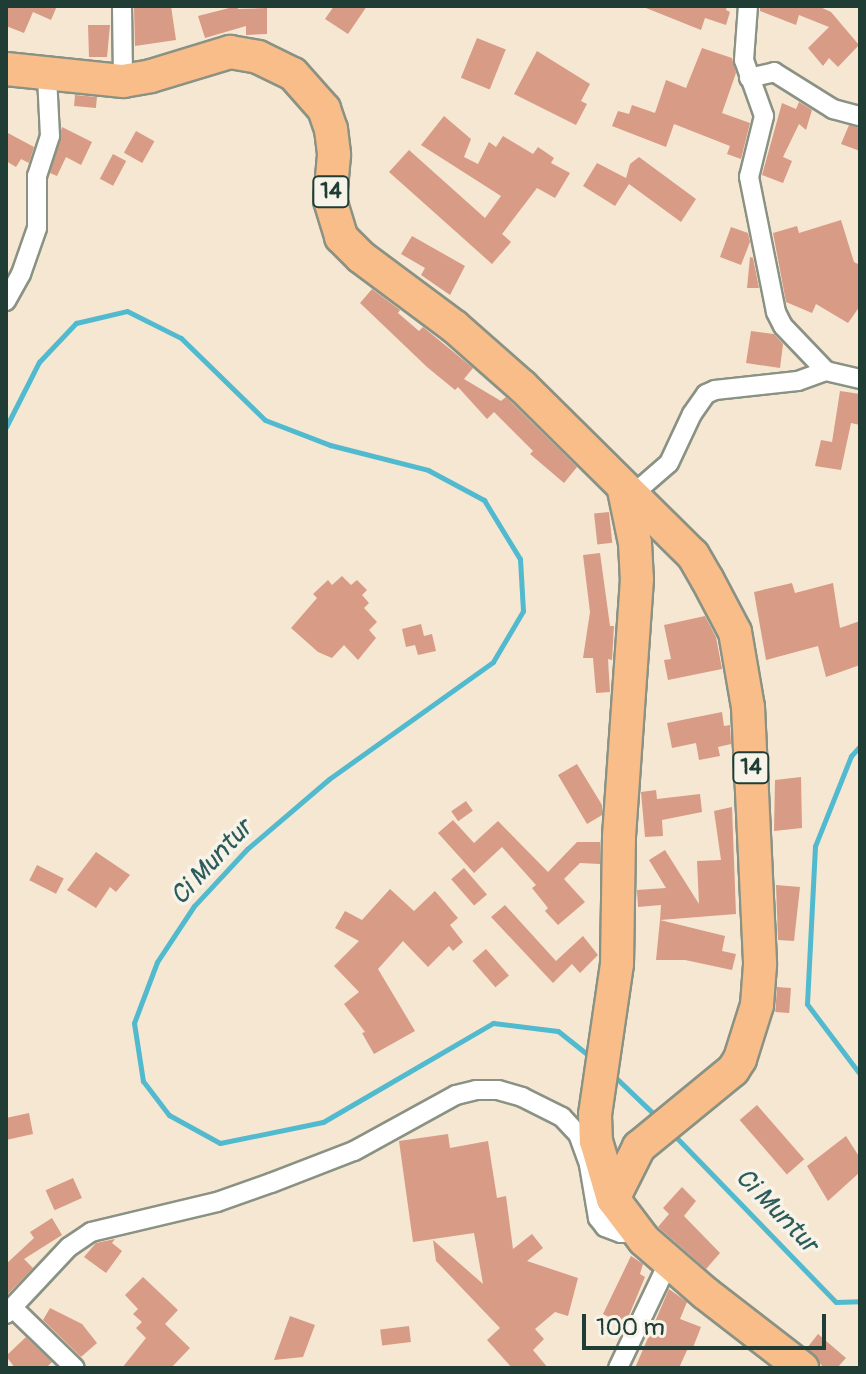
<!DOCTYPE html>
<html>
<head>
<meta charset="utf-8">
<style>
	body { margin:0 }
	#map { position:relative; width:866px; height:1374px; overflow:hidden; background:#f6e7d3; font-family:Pangolin,sans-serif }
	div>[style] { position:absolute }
	.stream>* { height:5px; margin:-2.5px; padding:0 2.5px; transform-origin:2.5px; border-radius:2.5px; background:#51bace }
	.building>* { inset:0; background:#d89b85; transform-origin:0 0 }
	.roads { filter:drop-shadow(2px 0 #8a9284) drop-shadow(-2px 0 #8a9284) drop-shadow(0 2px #8a9284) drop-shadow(0 -2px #8a9284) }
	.street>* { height:18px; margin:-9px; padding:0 9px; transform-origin:9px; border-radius:9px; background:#fff }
	.highway>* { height:32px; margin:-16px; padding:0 16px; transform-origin:16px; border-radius:16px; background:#f8bd89 }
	span { translate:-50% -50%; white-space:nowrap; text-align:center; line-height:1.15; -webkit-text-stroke:7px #f7f3e8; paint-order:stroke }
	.shield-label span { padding:2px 6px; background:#f7f3e8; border:2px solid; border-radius:6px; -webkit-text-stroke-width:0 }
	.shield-label { font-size:22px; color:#1f3d34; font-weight:700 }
	.water-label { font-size:26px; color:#2c5c5a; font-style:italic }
	.frame { position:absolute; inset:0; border:8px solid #1f3d34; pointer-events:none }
	.scale { position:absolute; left:582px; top:1314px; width:244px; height:36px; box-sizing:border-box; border:4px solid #1f3d34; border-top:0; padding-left:10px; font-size:24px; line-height:28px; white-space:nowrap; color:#1f3d34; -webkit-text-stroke:6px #f7f3e8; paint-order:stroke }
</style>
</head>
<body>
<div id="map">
	<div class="stream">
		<i style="left:6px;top:427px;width:73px;rotate:-63.1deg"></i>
		<i style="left:39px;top:362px;width:54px;rotate:-46.5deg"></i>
		<i style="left:76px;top:323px;width:52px;rotate:-13.2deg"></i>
		<i style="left:127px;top:311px;width:60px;rotate:26.6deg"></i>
		<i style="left:181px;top:338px;width:117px;rotate:44.3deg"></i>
		<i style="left:265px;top:420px;width:70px;rotate:21deg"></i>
		<i style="left:330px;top:445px;width:101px;rotate:14.3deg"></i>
		<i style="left:428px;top:470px;width:64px;rotate:28.2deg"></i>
		<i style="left:484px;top:500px;width:69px;rotate:58.6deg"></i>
		<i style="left:520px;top:559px;width:52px;rotate:86.7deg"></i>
		<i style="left:523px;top:611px;width:59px;rotate:120.5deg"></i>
		<i style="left:493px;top:662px;width:201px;rotate:144.5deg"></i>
		<i style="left:329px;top:779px;width:108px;rotate:139.5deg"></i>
		<i style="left:247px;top:849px;width:78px;rotate:132.9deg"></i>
		<i style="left:194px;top:906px;width:67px;rotate:123.5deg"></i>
		<i style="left:157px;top:962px;width:65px;rotate:110.7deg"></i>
		<i style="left:134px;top:1023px;width:59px;rotate:81.2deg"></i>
		<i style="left:143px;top:1081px;width:43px;rotate:52.6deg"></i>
		<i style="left:169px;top:1115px;width:58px;rotate:28.8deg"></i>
		<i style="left:220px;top:1143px;width:105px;rotate:-11.5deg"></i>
		<i style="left:323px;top:1122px;width:197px;rotate:-30.2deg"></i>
		<i style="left:493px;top:1023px;width:65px;rotate:7deg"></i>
		<i style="left:558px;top:1031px;width:43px;rotate:38.5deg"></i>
		<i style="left:860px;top:746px;width:13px;rotate:132deg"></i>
		<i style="left:851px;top:756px;width:97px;rotate:111.8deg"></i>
		<i style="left:815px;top:846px;width:158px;rotate:92.9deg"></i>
		<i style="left:807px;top:1004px;width:88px;rotate:52.9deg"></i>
		<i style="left:613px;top:1075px;width:61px;rotate:43.7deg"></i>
		<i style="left:672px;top:1133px;width:235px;rotate:45.9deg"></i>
		<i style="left:836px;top:1302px;width:24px;rotate:-2deg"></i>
	</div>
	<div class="building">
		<i style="clip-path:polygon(6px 6px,57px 6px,51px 20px,33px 12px,24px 33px,6px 26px)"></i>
		<i style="clip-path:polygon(134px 6px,171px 6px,176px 40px,135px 46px)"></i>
		<i style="clip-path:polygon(237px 6px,238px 9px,267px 8px,267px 34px,246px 35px,246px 26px,205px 38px,198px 16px)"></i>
		<i style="clip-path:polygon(334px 6px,367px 6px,348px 34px,325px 19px)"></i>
		<i style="clip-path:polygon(641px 6px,727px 6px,726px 10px,730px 12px,726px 25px,705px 18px,701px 30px)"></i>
		<i style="clip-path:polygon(760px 6px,818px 6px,831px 12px,859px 45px,838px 67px,829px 58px,823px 66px,808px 48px,829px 27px,799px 15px,796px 25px,760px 11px)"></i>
		<i style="clip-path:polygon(88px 25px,110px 25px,107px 57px,89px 57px)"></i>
		<i style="left:477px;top:38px;width:31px;height:43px;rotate:22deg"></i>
		<i style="clip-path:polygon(702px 48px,732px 58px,736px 73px,722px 113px,750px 123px,741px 159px,727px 154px,730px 146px,674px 124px,666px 147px,612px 126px,618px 111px,629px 114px,632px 105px,655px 113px,666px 80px,686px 88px)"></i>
		<i style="clip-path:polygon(537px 51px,590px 84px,581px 101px,587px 104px,576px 125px,514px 94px)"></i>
		<i style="left:75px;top:95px;width:22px;height:11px;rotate:5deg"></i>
		<i style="clip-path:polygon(799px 102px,812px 110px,806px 130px,799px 124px,783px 157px,792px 161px,783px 183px,762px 175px,782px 103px,796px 109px)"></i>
		<i style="clip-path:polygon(444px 116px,471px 139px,464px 157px,478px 164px,489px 142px,496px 147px,503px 136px,533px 154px,538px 147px,554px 158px,551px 163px,570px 173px,555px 198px,537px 188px,502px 234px,511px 242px,492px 264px,389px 172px,409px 150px,485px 218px,501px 196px,421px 145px)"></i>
		<i style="clip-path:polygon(849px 125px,860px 128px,860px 151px,841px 144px)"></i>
		<i style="clip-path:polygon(62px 127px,92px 142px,81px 165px,66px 157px,57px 176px,50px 173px)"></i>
		<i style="left:136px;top:131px;width:21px;height:25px;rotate:29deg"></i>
		<i style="clip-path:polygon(6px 132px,34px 147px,29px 163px,21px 159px,16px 167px,6px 161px)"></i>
		<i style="left:113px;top:154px;width:15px;height:28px;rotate:28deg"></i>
		<i style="clip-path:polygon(639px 157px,696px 199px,681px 222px,629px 184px,615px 206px,583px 186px,597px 163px,626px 178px,630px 164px)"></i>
		<i style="clip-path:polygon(841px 220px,854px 262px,860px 265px,860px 306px,848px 323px,816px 304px,812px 313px,786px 302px,773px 233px,797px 226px,799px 233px)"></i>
		<i style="clip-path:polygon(731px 227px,748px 233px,750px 242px,741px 265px,720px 257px)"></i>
		<i style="clip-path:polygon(412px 236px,465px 266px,450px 295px,421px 275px,425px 268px,401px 254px)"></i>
		<i style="clip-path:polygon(750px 257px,753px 258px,759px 288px,747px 288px)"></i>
		<i style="clip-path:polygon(372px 289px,400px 310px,398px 313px,419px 331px,423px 327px,473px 368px,464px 379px,501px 401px,506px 397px,577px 467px,564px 483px,530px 454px,533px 451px,494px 412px,487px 419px,458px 387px,455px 390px,427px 367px,360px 303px)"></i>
		<i style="clip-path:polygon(751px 331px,774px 334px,783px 344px,780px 368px,746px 363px)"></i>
		<i style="clip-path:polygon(840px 391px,860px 394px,860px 425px,851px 423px,841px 470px,815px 466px,821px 440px,832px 442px)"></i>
		<i style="left:609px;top:512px;width:31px;height:15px;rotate:84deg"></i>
		<i style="clip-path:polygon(600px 553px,610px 626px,614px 626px,612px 660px,608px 659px,610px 692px,596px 693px,593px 658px,583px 658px,590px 612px,583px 555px)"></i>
		<i style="clip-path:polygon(342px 576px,351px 585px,357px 580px,367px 590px,362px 595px,369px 603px,364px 608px,377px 622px,369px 630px,376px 638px,358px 660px,344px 645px,332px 658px,318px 652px,291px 628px,317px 598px,313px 594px,328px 580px,332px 585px)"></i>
		<i style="clip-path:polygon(792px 583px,795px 593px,833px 583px,840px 628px,860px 621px,860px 665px,826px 677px,818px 646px,766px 660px,754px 592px)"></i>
		<i style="clip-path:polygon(705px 616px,716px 637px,722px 669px,668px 680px,664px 660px,671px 659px,664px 625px)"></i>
		<i style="clip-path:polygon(421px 624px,424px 636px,432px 634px,436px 651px,418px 655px,415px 645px,406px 647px,402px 629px)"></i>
		<i style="clip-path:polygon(722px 712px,724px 726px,730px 725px,731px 744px,718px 747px,720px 756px,699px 760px,696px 743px,672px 748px,667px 723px)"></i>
		<i style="clip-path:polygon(577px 764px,602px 805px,602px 815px,587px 824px,558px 775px)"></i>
		<i style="clip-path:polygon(801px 777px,802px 828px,774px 831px,775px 780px)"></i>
		<i style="clip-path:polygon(656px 790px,657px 799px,700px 794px,702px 812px,662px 820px,663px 836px,645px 837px,641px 792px)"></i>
		<i style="left:466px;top:801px;width:12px;height:18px;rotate:55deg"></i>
		<i style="clip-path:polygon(732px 807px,736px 914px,660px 920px,661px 905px,638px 907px,637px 890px,666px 888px,649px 860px,665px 850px,699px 904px,697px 861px,721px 860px,714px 811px)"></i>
		<i style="clip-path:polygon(453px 820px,474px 843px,498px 821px,548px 872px,577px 842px,600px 842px,600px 864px,580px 863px,564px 879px,585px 902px,558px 925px,545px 911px,548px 908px,532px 888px,536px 885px,502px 847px,474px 873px,438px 833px)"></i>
		<i style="clip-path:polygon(96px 852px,130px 875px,116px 892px,110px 887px,96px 908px,67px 890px)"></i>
		<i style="left:37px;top:865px;width:30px;height:17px;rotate:27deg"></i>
		<i style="left:464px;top:868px;width:35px;height:17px;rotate:49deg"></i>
		<i style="clip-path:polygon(776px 885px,800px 887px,794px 941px,778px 940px)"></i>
		<i style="clip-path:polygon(390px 889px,414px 911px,435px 891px,458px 918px,450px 925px,463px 942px,453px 951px,449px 946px,428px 967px,403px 941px,378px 969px,415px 1031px,374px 1054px,362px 1033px,365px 1032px,344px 1004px,359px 992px,334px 966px,359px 941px,335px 928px,345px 911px,362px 920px)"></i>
		<i style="clip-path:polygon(505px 905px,556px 961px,583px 936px,598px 955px,580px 973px,572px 964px,553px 983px,491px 917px)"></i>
		<i style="clip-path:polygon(660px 920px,725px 936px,722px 951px,736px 954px,732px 970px,685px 960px,656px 960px)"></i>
		<i style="left:486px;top:949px;width:35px;height:18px;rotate:49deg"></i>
		<i style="left:777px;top:987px;width:14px;height:25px;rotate:4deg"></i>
		<i style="left:757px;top:1105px;width:72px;height:23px;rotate:49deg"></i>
		<i style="clip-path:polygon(29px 1113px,33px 1134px,6px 1140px,6px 1118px)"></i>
		<i style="clip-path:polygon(448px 1134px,450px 1148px,488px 1141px,497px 1198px,506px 1196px,513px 1249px,532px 1234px,543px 1248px,527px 1261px,578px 1278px,568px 1316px,555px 1312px,535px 1329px,544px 1339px,533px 1350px,548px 1368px,512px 1368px,487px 1340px,500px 1328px,436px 1261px,433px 1240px,483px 1284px,474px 1233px,413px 1242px,399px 1141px)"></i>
		<i style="clip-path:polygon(846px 1136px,860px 1158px,860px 1172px,828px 1201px,807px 1166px)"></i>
		<i style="left:73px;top:1178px;width:22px;height:30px;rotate:66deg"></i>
		<i style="clip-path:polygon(682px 1187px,696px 1201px,684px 1216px,720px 1253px,706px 1269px,658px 1227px,669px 1214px,663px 1208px)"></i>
		<i style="clip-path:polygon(52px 1218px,62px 1235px,24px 1259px,33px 1268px,6px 1296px,6px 1264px,34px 1238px,30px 1232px)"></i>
		<i style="clip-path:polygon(115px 1239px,112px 1243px,122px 1251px,106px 1273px,84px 1257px,96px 1243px)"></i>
		<i style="clip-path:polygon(631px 1256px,643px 1264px,640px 1274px,645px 1277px,625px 1325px,603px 1314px)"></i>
		<i style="clip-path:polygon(143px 1277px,178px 1310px,165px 1324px,190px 1348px,171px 1368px,122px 1368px,146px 1338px,136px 1328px,142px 1322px,133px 1314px,138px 1309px,125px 1295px)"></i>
		<i style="clip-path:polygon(669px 1289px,687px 1302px,680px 1319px,701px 1327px,692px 1350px,688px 1348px,679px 1368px,635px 1368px)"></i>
		<i style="clip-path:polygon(50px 1308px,82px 1324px,97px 1343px,81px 1357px,43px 1320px)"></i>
		<i style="clip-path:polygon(290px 1316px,315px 1325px,303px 1357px,274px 1360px)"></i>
		<i style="left:409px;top:1326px;width:16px;height:29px;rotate:83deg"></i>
		<i style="clip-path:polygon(818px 1334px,846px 1358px,837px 1368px,824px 1368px,807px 1348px)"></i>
		<i style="clip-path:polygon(26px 1337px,52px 1362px,46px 1368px,15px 1368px,6px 1356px)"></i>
	</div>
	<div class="roads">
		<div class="street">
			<i style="left:122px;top:6px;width:75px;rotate:89.2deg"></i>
			<i style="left:749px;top:78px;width:26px;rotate:-13deg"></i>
			<i style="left:774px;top:72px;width:70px;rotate:32.1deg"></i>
			<i style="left:833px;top:109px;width:28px;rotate:15deg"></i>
			<i style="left:6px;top:301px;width:31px;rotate:-61deg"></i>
			<i style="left:21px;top:274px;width:49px;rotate:-70.8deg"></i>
			<i style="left:37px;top:228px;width:52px;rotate:-90deg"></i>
			<i style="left:37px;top:176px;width:42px;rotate:-72deg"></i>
			<i style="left:50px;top:136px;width:60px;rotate:-92.9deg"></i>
			<i style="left:826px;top:371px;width:35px;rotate:13deg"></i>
			<i style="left:631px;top:496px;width:50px;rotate:-41deg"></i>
			<i style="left:669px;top:463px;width:54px;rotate:-64.9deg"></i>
			<i style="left:692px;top:414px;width:24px;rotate:-55deg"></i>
			<i style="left:706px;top:394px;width:10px;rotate:-24deg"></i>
			<i style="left:715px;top:390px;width:83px;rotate:-6.2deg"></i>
			<i style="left:798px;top:381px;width:30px;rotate:-20deg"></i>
			<i style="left:826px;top:371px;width:62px;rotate:-133.7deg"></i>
			<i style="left:783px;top:326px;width:16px;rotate:-117deg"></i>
			<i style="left:776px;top:312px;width:138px;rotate:-101.3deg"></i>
			<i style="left:749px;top:177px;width:63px;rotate:-76.2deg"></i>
			<i style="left:764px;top:116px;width:59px;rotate:-109.7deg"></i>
			<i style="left:744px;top:60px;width:54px;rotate:-85.8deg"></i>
			<i style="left:13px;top:1308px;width:86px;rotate:44.1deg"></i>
			<i style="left:6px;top:1314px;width:92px;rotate:-46.8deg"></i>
			<i style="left:69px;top:1247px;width:27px;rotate:-34deg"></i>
			<i style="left:91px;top:1232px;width:130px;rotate:-13.4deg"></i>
			<i style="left:217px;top:1202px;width:57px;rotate:-19.4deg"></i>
			<i style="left:271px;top:1183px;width:89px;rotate:-21.1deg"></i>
			<i style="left:354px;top:1151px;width:116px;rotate:-28.8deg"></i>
			<i style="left:456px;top:1095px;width:21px;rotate:-14deg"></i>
			<i style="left:476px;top:1090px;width:22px"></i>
			<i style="left:498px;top:1090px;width:25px;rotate:16deg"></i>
			<i style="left:522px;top:1097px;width:45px;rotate:26.6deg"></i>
			<i style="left:562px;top:1117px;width:23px;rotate:47deg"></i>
			<i style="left:578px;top:1134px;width:33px;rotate:70deg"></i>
			<i style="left:589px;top:1165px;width:54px;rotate:80.4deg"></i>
			<i style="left:598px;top:1218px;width:11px;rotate:52deg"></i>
			<i style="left:605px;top:1227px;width:17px;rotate:21deg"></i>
			<i style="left:621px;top:1233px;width:15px;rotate:-4deg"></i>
			<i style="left:618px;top:1368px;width:116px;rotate:-64.5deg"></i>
		</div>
		<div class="highway">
			<i style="left:6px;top:69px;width:118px;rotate:5.9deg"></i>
			<i style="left:123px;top:81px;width:28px;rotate:-10deg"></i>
			<i style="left:151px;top:76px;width:83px;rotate:-16.9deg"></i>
			<i style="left:230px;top:52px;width:28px;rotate:10deg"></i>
			<i style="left:258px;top:57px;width:39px;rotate:26deg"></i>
			<i style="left:293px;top:74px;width:47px;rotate:48.5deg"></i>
			<i style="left:324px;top:109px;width:21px;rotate:71deg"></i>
			<i style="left:331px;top:129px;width:26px;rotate:83deg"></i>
			<i style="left:334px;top:155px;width:45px;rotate:95.1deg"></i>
			<i style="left:330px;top:200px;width:39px;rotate:73deg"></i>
			<i style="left:341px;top:237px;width:28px;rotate:45deg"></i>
			<i style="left:361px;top:257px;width:117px;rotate:36.7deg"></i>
			<i style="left:455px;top:327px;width:89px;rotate:41.4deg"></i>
			<i style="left:522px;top:386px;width:240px;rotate:44.7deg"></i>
			<i style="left:693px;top:555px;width:28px;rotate:60deg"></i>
			<i style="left:707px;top:579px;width:60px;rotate:62.2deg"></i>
			<i style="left:735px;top:632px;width:76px;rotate:80.2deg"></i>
			<i style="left:748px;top:707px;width:258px;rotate:87.3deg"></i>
			<i style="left:760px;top:965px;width:40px;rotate:94.3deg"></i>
			<i style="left:757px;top:1005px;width:57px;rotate:107.5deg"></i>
			<i style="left:740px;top:1059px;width:13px;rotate:122deg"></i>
			<i style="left:733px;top:1070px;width:122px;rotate:140.7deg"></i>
			<i style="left:639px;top:1147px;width:58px;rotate:116.6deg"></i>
			<i style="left:624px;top:490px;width:54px;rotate:78.3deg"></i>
			<i style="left:635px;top:543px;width:36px;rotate:87deg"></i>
			<i style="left:637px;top:579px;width:259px;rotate:94deg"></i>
			<i style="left:619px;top:837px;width:127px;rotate:90.9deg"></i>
			<i style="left:617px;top:964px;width:153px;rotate:98.3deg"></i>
			<i style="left:595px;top:1115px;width:26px;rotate:88deg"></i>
			<i style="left:596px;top:1141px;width:60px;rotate:73.7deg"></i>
			<i style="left:613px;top:1199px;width:51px;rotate:52.9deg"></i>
			<i style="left:644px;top:1240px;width:81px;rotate:41deg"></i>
			<i style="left:705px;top:1293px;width:123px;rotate:37.7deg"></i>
		</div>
	</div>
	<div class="shield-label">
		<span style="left:331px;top:192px">14</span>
		<span style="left:751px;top:768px">14</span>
	</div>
	<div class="water-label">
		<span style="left:212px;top:863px;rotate:-47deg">Ci Muntur</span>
		<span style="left:776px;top:1211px;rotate:46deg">Ci Muntur</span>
	</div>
	<div class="frame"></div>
	<div class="scale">100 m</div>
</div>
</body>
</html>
